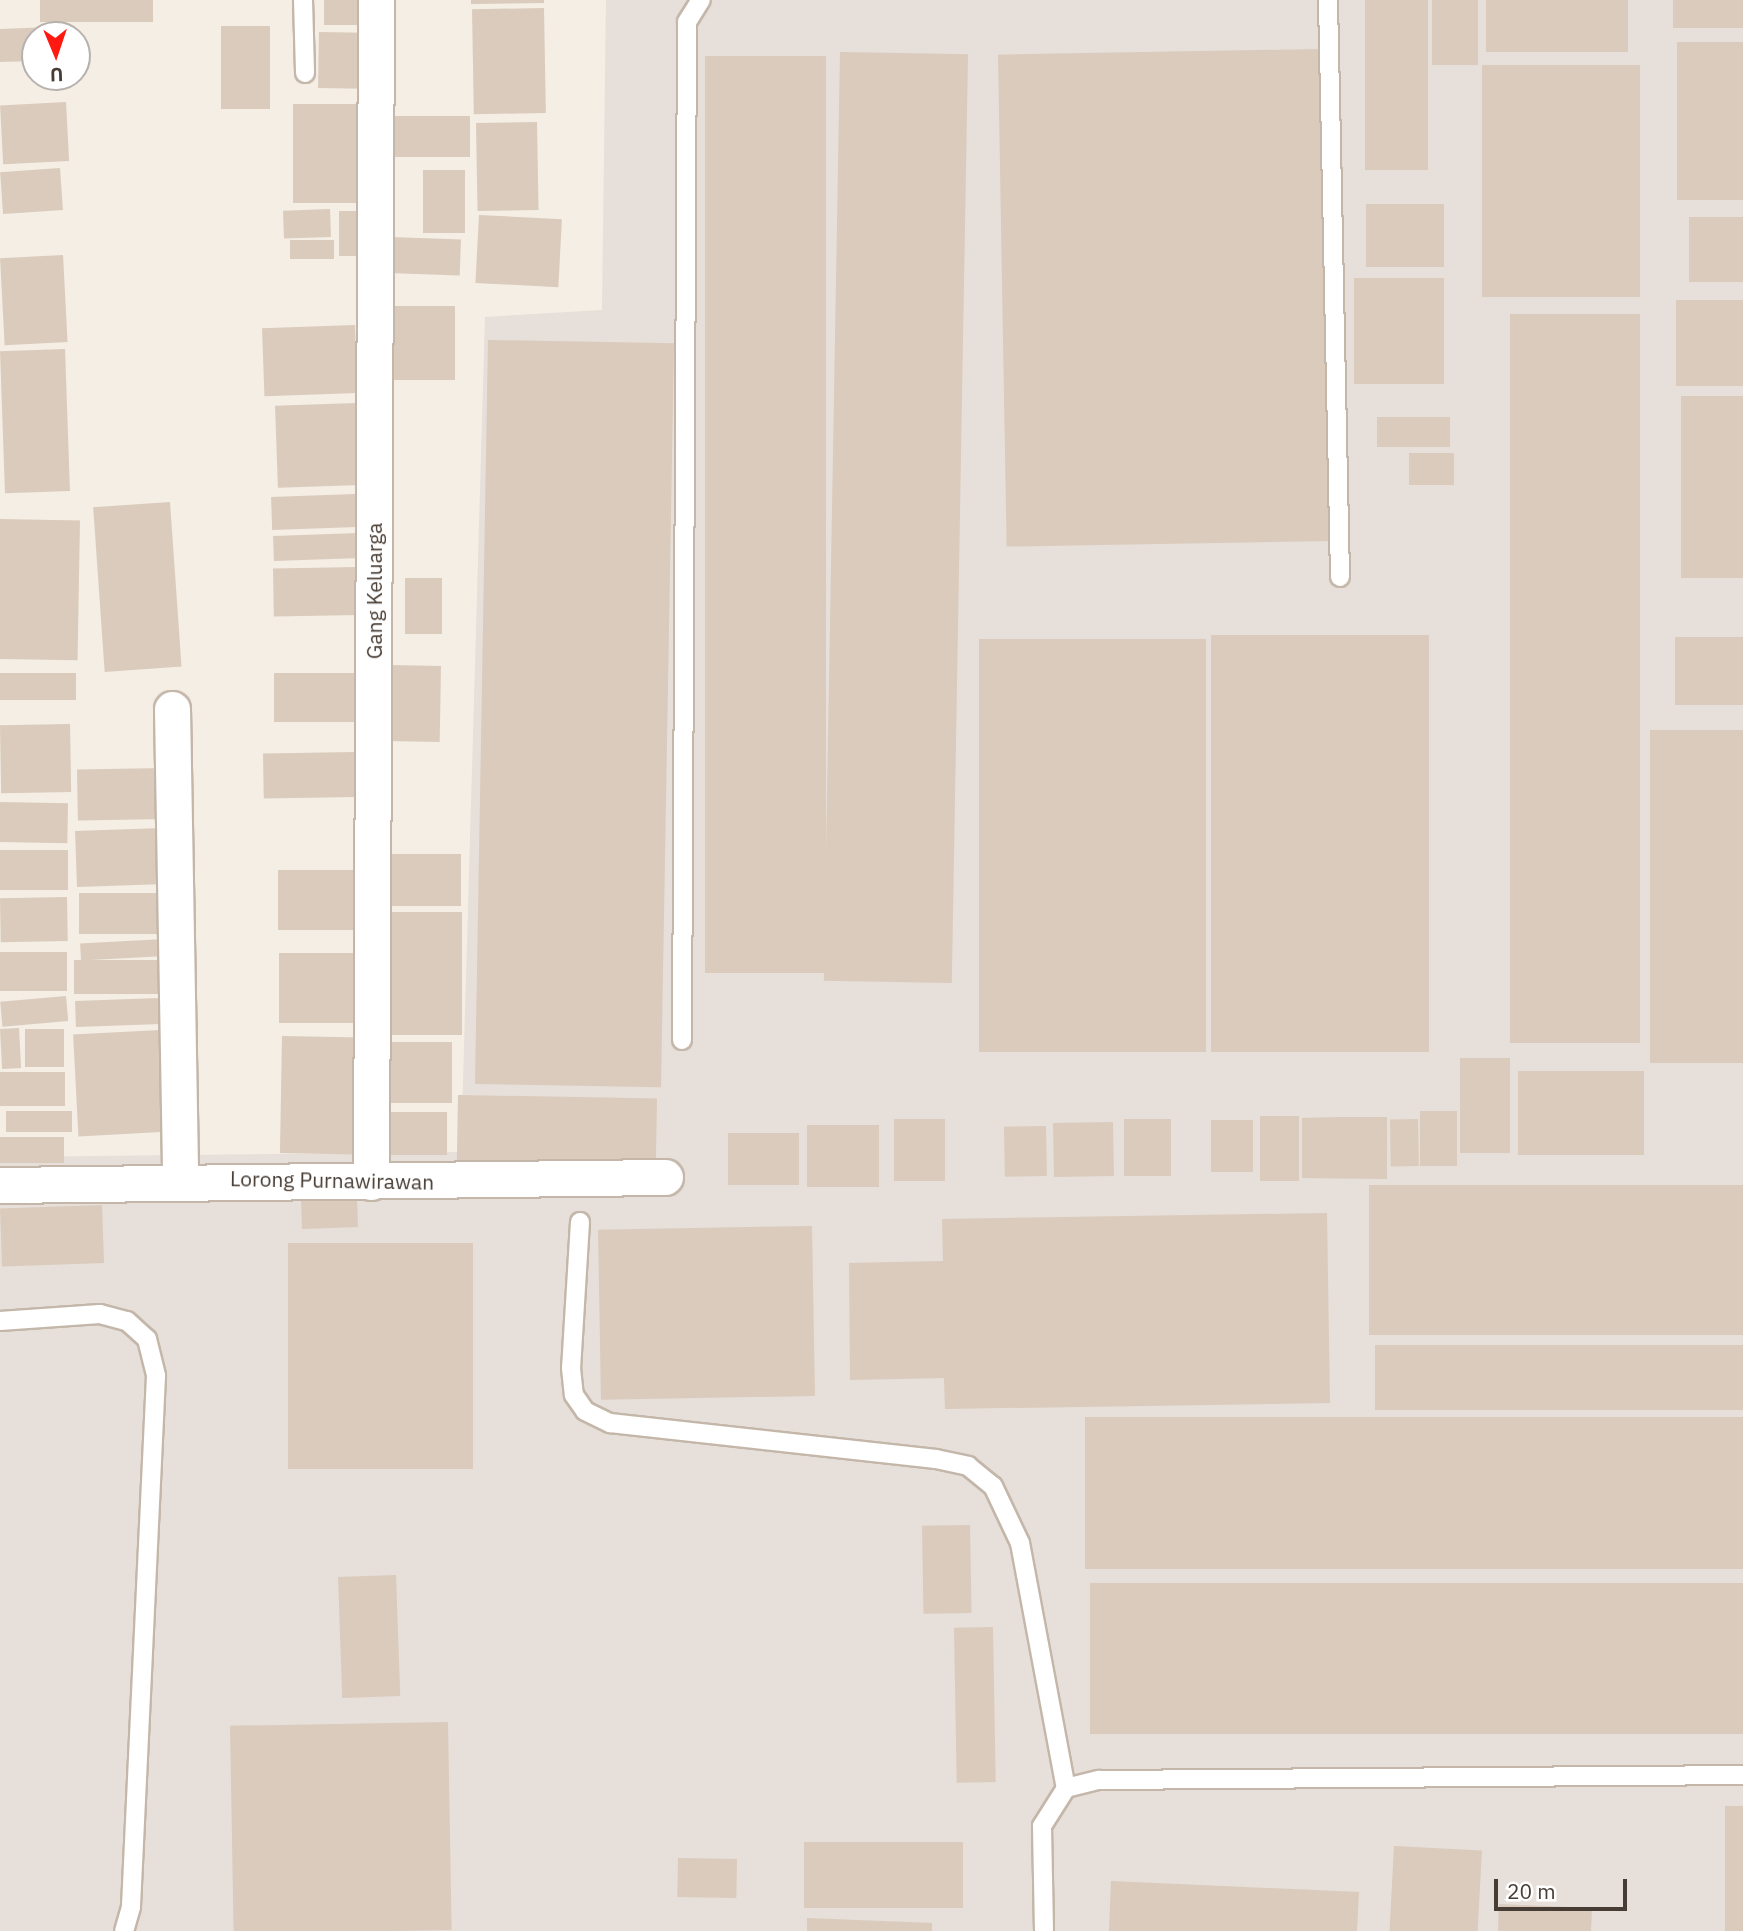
<!DOCTYPE html>
<html>
<head>
<meta charset="utf-8">
<style>
	body { margin:0 }
	#map { position:relative; width:1743px; height:1931px; overflow:hidden; background:#f4eee5; font-family:"IBM Plex Sans",sans-serif }
	div>[style] { position:absolute }
	.industrial>* { inset:0; background:#e6dfda }
	.building>* { inset:0; background:#dacbbc; transform-origin:0 0 }
	.roads { filter:drop-shadow(2px 0 #c4b7aa) drop-shadow(-2px 0 #c4b7aa) drop-shadow(0 2px #c4b7aa) drop-shadow(0 -2px #c4b7aa) }
	.service>* { height:18px; margin:-9px; padding:0 9px; transform-origin:9px; border-radius:9px; background:#fff }
	.minor>* { height:35px; margin:-17.5px; padding:0 17.5px; transform-origin:17.5px; border-radius:17.5px; background:#fff }
	span { translate:-50% -50%; white-space:nowrap; text-align:center; line-height:1.15; -webkit-text-stroke:5px #fff; paint-order:stroke }
	.street-label { font-size:21px; color:#483d34 }
	.north { position:absolute; left:21px; top:21px; width:70px; height:70px; box-sizing:border-box; background:#fff; border:2px solid #b6b1ae; border-radius:50%; rotate:178deg; font-size:19px; font-weight:700; line-height:28px; text-align:center; color:#483d34 }
	.north::after { content:''; display:block; margin:auto; width:24px; height:32px; background:#ff1911; clip-path:polygon(50% 0,100% 100%,50% 72%,0 100%) }
	.scale { position:absolute; left:1494px; top:1879px; width:133px; height:32px; box-sizing:border-box; border:4px solid #483d34; border-top:0; padding-left:9px; font-size:21px; line-height:24px; white-space:nowrap; color:#483d34; -webkit-text-stroke:5px #fff; paint-order:stroke }
</style>
</head>
<body>
<div id="map">
	<div class="industrial">
		<i style="clip-path:polygon(606px 0,1743px 0,1743px 1931px,0 1931px,0 1157px,461px 1152px,485px 317px,602px 310px)"></i>
	</div>
	<div class="building">
		<i style="left:40px;top:0;width:113px;height:22px"></i>
		<i style="left:324px;top:0;width:43px;height:25px"></i>
		<i style="clip-path:polygon(471px 0,544px 0,544px 3px,471px 4px)"></i>
		<i style="left:1365px;top:0;width:63px;height:170px"></i>
		<i style="left:1432px;top:0;width:46px;height:65px"></i>
		<i style="left:1486px;top:0;width:142px;height:52px"></i>
		<i style="left:1673px;top:0;width:70px;height:28px"></i>
		<i style="left:544px;top:8px;width:105px;height:72px;rotate:89deg"></i>
		<i style="left:221px;top:26px;width:49px;height:83px"></i>
		<i style="clip-path:polygon(51px 27px,51px 35px,35px 35px,35px 61px,0 62px,0 29px)"></i>
		<i style="left:319px;top:32px;width:47px;height:56px;rotate:1deg"></i>
		<i style="left:1677px;top:42px;width:66px;height:158px"></i>
		<i style="left:1321px;top:49px;width:492px;height:323px;rotate:89deg"></i>
		<i style="left:840px;top:52px;width:128px;height:929px;rotate:1deg"></i>
		<i style="left:705px;top:56px;width:121px;height:917px"></i>
		<i style="left:1640px;top:65px;width:232px;height:158px;rotate:90deg"></i>
		<i style="left:66px;top:102px;width:59px;height:66px;rotate:87deg"></i>
		<i style="left:293px;top:104px;width:67px;height:99px"></i>
		<i style="left:390px;top:116px;width:80px;height:41px"></i>
		<i style="left:537px;top:122px;width:88px;height:61px;rotate:89deg"></i>
		<i style="left:60px;top:168px;width:42px;height:60px;rotate:86deg"></i>
		<i style="left:423px;top:170px;width:42px;height:63px"></i>
		<i style="left:1366px;top:204px;width:78px;height:63px"></i>
		<i style="left:330px;top:209px;width:28px;height:47px;rotate:88deg"></i>
		<i style="left:339px;top:211px;width:17px;height:45px"></i>
		<i style="left:479px;top:215px;width:83px;height:68px;rotate:3deg"></i>
		<i style="left:1689px;top:217px;width:54px;height:65px"></i>
		<i style="left:390px;top:237px;width:71px;height:36px;rotate:2deg"></i>
		<i style="left:334px;top:240px;width:19px;height:44px;rotate:90deg"></i>
		<i style="left:63px;top:255px;width:87px;height:63px;rotate:87deg"></i>
		<i style="left:1354px;top:278px;width:90px;height:106px"></i>
		<i style="left:1676px;top:300px;width:67px;height:86px"></i>
		<i style="left:388px;top:306px;width:67px;height:74px"></i>
		<i style="left:1510px;top:314px;width:130px;height:729px"></i>
		<i style="left:355px;top:325px;width:68px;height:93px;rotate:88deg"></i>
		<i style="left:488px;top:340px;width:186px;height:744px;rotate:1deg"></i>
		<i style="left:65px;top:349px;width:142px;height:65px;rotate:88deg"></i>
		<i style="left:1681px;top:396px;width:62px;height:182px"></i>
		<i style="left:357px;top:403px;width:82px;height:82px;rotate:88deg"></i>
		<i style="left:1377px;top:417px;width:73px;height:30px"></i>
		<i style="left:1409px;top:453px;width:45px;height:32px"></i>
		<i style="left:355px;top:494px;width:33px;height:84px;rotate:88deg"></i>
		<i style="left:170px;top:502px;width:165px;height:77px;rotate:86deg"></i>
		<i style="left:0;top:519px;width:80px;height:140px;rotate:1deg"></i>
		<i style="left:359px;top:533px;width:25px;height:86px;rotate:88deg"></i>
		<i style="left:358px;top:567px;width:48px;height:85px;rotate:89deg"></i>
		<i style="left:405px;top:578px;width:37px;height:56px"></i>
		<i style="left:1211px;top:635px;width:218px;height:417px"></i>
		<i style="left:1675px;top:637px;width:68px;height:68px"></i>
		<i style="left:979px;top:639px;width:227px;height:413px"></i>
		<i style="left:389px;top:665px;width:52px;height:76px;rotate:1deg"></i>
		<i style="left:0;top:673px;width:76px;height:27px"></i>
		<i style="left:274px;top:673px;width:92px;height:49px"></i>
		<i style="left:70px;top:724px;width:68px;height:70px;rotate:89deg"></i>
		<i style="left:1743px;top:730px;width:333px;height:93px;rotate:90deg"></i>
		<i style="left:355px;top:752px;width:45px;height:92px;rotate:89deg"></i>
		<i style="left:166px;top:768px;width:51px;height:89px;rotate:89deg"></i>
		<i style="left:0;top:802px;width:68px;height:40px;rotate:1deg"></i>
		<i style="left:163px;top:828px;width:56px;height:88px;rotate:88deg"></i>
		<i style="left:0;top:850px;width:68px;height:40px"></i>
		<i style="left:379px;top:854px;width:82px;height:52px"></i>
		<i style="left:278px;top:870px;width:75px;height:60px"></i>
		<i style="left:79px;top:893px;width:90px;height:41px"></i>
		<i style="left:67px;top:897px;width:44px;height:67px;rotate:89deg"></i>
		<i style="left:381px;top:912px;width:81px;height:123px"></i>
		<i style="left:165px;top:939px;width:17px;height:85px;rotate:87deg"></i>
		<i style="left:67px;top:952px;width:39px;height:67px;rotate:90deg"></i>
		<i style="left:279px;top:953px;width:74px;height:70px"></i>
		<i style="left:160px;top:960px;width:34px;height:86px;rotate:90deg"></i>
		<i style="left:66px;top:996px;width:25px;height:66px;rotate:85deg"></i>
		<i style="left:160px;top:998px;width:26px;height:85px;rotate:88deg"></i>
		<i style="left:19px;top:1028px;width:40px;height:19px;rotate:87deg"></i>
		<i style="left:25px;top:1029px;width:39px;height:38px"></i>
		<i style="left:160px;top:1030px;width:102px;height:87px;rotate:87deg"></i>
		<i style="left:282px;top:1036px;width:80px;height:117px;rotate:1deg"></i>
		<i style="left:379px;top:1042px;width:73px;height:61px"></i>
		<i style="left:1460px;top:1058px;width:50px;height:95px"></i>
		<i style="left:1644px;top:1071px;width:84px;height:126px;rotate:90deg"></i>
		<i style="left:65px;top:1072px;width:34px;height:65px;rotate:90deg"></i>
		<i style="left:458px;top:1095px;width:199px;height:65px;rotate:1deg"></i>
		<i style="left:6px;top:1111px;width:66px;height:21px"></i>
		<i style="left:1420px;top:1111px;width:37px;height:55px"></i>
		<i style="left:383px;top:1112px;width:64px;height:43px"></i>
		<i style="left:1299px;top:1116px;width:65px;height:39px;rotate:90deg"></i>
		<i style="clip-path:polygon(1341px 1117px,1387px 1117px,1387px 1179px,1302px 1178px,1302px 1118px)"></i>
		<i style="left:894px;top:1119px;width:51px;height:62px"></i>
		<i style="left:1124px;top:1119px;width:47px;height:57px"></i>
		<i style="left:1418px;top:1119px;width:47px;height:28px;rotate:89deg"></i>
		<i style="left:1211px;top:1120px;width:42px;height:52px"></i>
		<i style="left:1113px;top:1122px;width:54px;height:60px;rotate:89deg"></i>
		<i style="left:807px;top:1125px;width:72px;height:62px"></i>
		<i style="left:1046px;top:1126px;width:50px;height:42px;rotate:89deg"></i>
		<i style="left:728px;top:1133px;width:71px;height:52px"></i>
		<i style="left:64px;top:1137px;width:26px;height:64px;rotate:90deg"></i>
		<i style="left:1743px;top:1185px;width:150px;height:374px;rotate:90deg"></i>
		<i style="left:357px;top:1198px;width:29px;height:56px;rotate:88deg"></i>
		<i style="left:102px;top:1205px;width:58px;height:102px;rotate:88deg"></i>
		<i style="clip-path:polygon(1327px 1213px,1330px 1403px,945px 1409px,944px 1378px,850px 1380px,849px 1263px,943px 1261px,942px 1219px)"></i>
		<i style="left:812px;top:1226px;width:170px;height:214px;rotate:89deg"></i>
		<i style="left:473px;top:1243px;width:226px;height:185px;rotate:90deg"></i>
		<i style="left:1743px;top:1345px;width:65px;height:368px;rotate:90deg"></i>
		<i style="left:1743px;top:1417px;width:152px;height:658px;rotate:90deg"></i>
		<i style="left:970px;top:1525px;width:88px;height:48px;rotate:89deg"></i>
		<i style="left:396px;top:1575px;width:121px;height:58px;rotate:88deg"></i>
		<i style="left:1743px;top:1583px;width:151px;height:653px;rotate:90deg"></i>
		<i style="left:993px;top:1627px;width:155px;height:39px;rotate:89deg"></i>
		<i style="left:448px;top:1722px;width:208px;height:218px;rotate:89deg"></i>
		<i style="left:1725px;top:1806px;width:18px;height:125px"></i>
		<i style="left:963px;top:1842px;width:66px;height:159px;rotate:90deg"></i>
		<i style="left:1394px;top:1846px;width:88px;height:85px;rotate:3deg"></i>
		<i style="left:678px;top:1858px;width:59px;height:39px;rotate:1deg"></i>
		<i style="clip-path:polygon(1111px 1881px,1359px 1892px,1357px 1931px,1109px 1931px)"></i>
		<i style="clip-path:polygon(1499px 1904px,1592px 1908px,1591px 1931px,1498px 1931px)"></i>
		<i style="clip-path:polygon(807px 1918px,932px 1923px,932px 1931px,807px 1931px)"></i>
	</div>
	<div class="roads">
		<div class="service">
			<i style="left:303px;top:0;width:73px;rotate:88.4deg"></i>
			<i style="left:1328px;top:0;width:577px;rotate:88.81deg"></i>
			<i style="left:682px;top:1040px;width:1018px;rotate:-89.72deg"></i>
			<i style="left:687px;top:22px;width:26px;rotate:-58deg"></i>
			<i style="left:580px;top:1222px;width:146px;rotate:93.5deg"></i>
			<i style="left:571px;top:1368px;width:27px;rotate:84deg"></i>
			<i style="left:574px;top:1395px;width:19px;rotate:55deg"></i>
			<i style="left:585px;top:1411px;width:28px;rotate:26deg"></i>
			<i style="left:610px;top:1423px;width:328px;rotate:6.3deg"></i>
			<i style="left:936px;top:1459px;width:33px;rotate:12deg"></i>
			<i style="left:968px;top:1466px;width:32px;rotate:39deg"></i>
			<i style="left:993px;top:1486px;width:63px;rotate:64.7deg"></i>
			<i style="left:1020px;top:1543px;width:249px;rotate:79.4deg"></i>
			<i style="left:0;top:1321px;width:100px;rotate:-4deg"></i>
			<i style="left:100px;top:1314px;width:28px;rotate:15deg"></i>
			<i style="left:127px;top:1321px;width:27px;rotate:42deg"></i>
			<i style="left:147px;top:1339px;width:38px;rotate:76deg"></i>
			<i style="left:156px;top:1376px;width:532px;rotate:92.7deg"></i>
			<i style="left:131px;top:1907px;width:25px;rotate:106deg"></i>
			<i style="left:1044px;top:1931px;width:105px;rotate:-91.1deg"></i>
			<i style="left:1042px;top:1826px;width:45px;rotate:-57.7deg"></i>
			<i style="left:1066px;top:1788px;width:34px;rotate:-14deg"></i>
			<i style="left:1099px;top:1780px;width:644px;rotate:-0.44deg"></i>
		</div>
		<div class="minor">
			<i style="left:172px;top:709px;width:469px;rotate:89deg"></i>
			<i style="left:371px;top:1182px;width:1182px;rotate:-89.76deg"></i>
			<i style="left:0;top:1185px;width:665px;rotate:-0.69deg"></i>
		</div>
	</div>
	<div class="street-label">
		<span style="left:374px;top:591px;rotate:-90deg">Gang Keluarga</span>
		<span style="left:332px;top:1180px;rotate:1deg">Lorong Purnawirawan</span>
	</div>
	<div class="north">U</div>
	<div class="scale">20 m</div>
</div>
</body>
</html>
